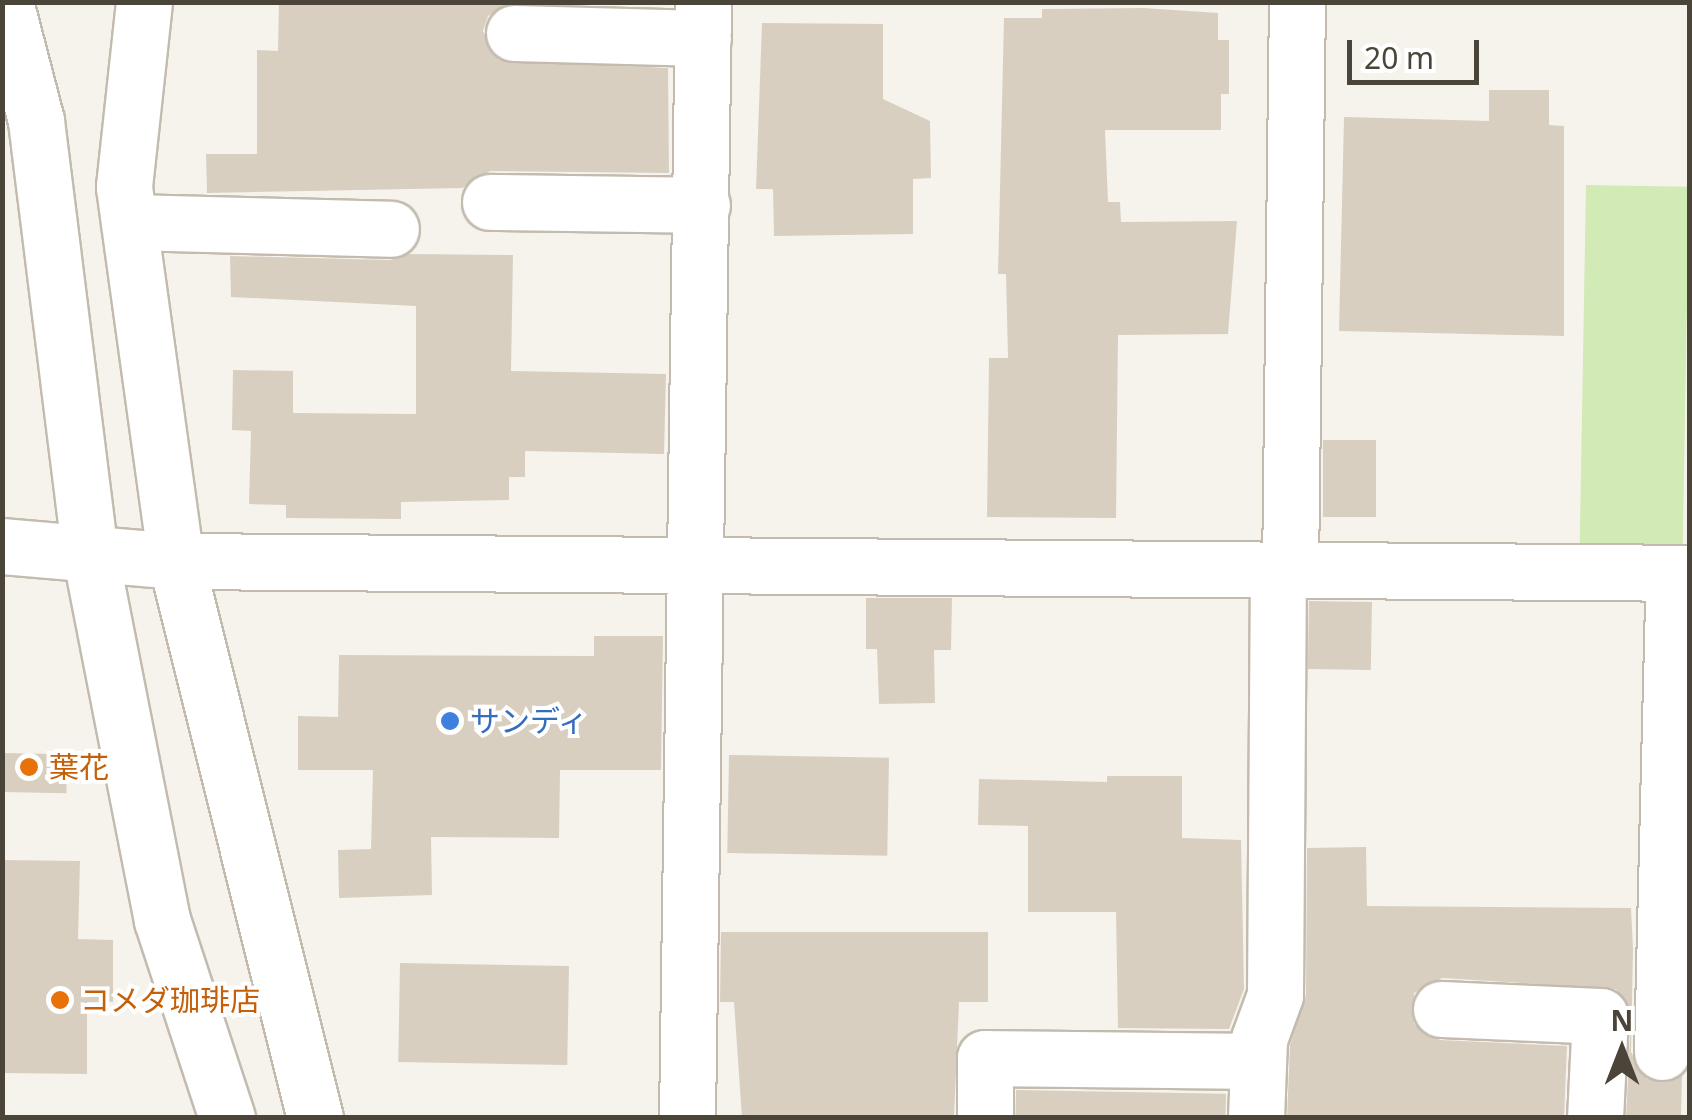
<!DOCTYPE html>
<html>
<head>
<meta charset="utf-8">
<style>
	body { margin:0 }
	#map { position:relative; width:1692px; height:1120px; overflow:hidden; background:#f6f3ec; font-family:"Noto Sans","Noto Sans JP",sans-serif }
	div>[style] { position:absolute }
	.green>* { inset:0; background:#d2eab5; transform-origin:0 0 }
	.building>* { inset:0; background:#d8cfc1; transform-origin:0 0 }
	.roads { filter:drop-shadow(2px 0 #c2bbae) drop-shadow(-2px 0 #c2bbae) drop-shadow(0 2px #c2bbae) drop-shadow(0 -2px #c2bbae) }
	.minor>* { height:55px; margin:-27.5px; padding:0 27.5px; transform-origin:27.5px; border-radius:27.5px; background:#fff }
	.dots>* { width:28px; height:28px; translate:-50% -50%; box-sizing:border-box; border:5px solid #fff; border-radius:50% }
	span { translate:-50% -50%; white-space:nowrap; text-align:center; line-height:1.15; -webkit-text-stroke:8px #fff; paint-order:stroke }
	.shop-label { font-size:30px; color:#366cbe }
	.left { translate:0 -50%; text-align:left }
	.food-label { font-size:30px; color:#c56008 }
	.frame { position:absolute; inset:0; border:5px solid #4b4439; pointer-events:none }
	.north { position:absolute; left:1572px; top:1000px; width:100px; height:100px; -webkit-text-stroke:8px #fff; paint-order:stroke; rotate:0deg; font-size:28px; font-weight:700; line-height:40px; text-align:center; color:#4b4439 }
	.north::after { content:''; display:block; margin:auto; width:35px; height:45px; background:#4b4439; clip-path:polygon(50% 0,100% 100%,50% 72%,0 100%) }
	.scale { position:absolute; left:1347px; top:40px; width:132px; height:45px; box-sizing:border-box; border:5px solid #4b4439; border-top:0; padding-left:12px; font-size:30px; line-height:35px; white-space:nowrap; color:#4b4439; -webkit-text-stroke:8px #fff; paint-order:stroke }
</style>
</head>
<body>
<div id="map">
	<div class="green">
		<i style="left:1586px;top:185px;width:103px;height:367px;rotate:1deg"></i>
	</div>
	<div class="building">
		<i style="clip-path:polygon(279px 2px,511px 2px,488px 16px,483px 31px,499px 60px,668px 68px,669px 173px,490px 171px,462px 188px,207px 193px,206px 154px,257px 154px,257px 50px,278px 51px)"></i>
		<i style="clip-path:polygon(1144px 8px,1218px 13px,1218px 40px,1229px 40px,1229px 94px,1221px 94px,1221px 130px,1105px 130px,1108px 202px,1120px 202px,1121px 222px,1237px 221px,1228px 334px,1118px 335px,1116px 518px,987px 517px,989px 358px,1008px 358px,1006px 274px,998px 274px,1004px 18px,1042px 18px,1042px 9px)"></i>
		<i style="clip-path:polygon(762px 23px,883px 24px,883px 99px,930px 121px,931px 178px,913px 179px,913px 234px,774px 236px,773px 189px,756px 189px)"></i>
		<i style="clip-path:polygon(1489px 90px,1549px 90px,1549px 125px,1564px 126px,1564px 336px,1339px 331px,1344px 117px,1489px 121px)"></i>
		<i style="clip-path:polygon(409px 254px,513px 255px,511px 371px,666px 374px,664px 454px,525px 451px,525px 477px,509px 477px,509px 500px,401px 502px,401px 519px,286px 518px,286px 505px,249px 504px,251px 431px,232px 430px,233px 370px,293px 371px,293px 413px,416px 414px,416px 306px,231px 297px,230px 256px,390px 260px)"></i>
		<i style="left:1323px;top:440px;width:53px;height:77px"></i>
		<i style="clip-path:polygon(866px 598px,952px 598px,951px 650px,934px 650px,935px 703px,879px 704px,877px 649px,866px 649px)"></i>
		<i style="left:1309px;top:601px;width:63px;height:68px;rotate:1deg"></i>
		<i style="clip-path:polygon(594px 636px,663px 636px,661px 770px,560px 770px,559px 838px,431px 837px,432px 895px,339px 898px,338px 850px,371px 849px,373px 770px,298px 770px,298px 716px,338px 717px,339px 655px,594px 656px)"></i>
		<i style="left:2px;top:753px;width:65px;height:39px;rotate:1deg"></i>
		<i style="left:729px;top:755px;width:160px;height:98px;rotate:1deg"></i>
		<i style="clip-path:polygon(1107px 776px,1182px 776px,1182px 838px,1241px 840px,1244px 989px,1229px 1029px,1118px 1028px,1116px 912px,1028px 912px,1028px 826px,978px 825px,979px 779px,1107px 782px)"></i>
		<i style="clip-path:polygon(1366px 847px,1367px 906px,1631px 908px,1633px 949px,1631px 1052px,1647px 1079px,1682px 1075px,1681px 1118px,1626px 1118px,1631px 1018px,1616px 989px,1442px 978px,1414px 993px,1414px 1024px,1440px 1040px,1567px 1046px,1564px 1118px,1287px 1118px,1290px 1045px,1306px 995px,1307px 848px)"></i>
		<i style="clip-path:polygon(2px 860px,80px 861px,78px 939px,113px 940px,113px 1002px,87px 1002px,87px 1074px,2px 1073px)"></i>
		<i style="clip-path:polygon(721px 932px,988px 932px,988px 1002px,959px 1002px,954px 1118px,742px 1118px,734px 1002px,720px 1002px)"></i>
		<i style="left:400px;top:963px;width:169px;height:99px;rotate:1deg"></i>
		<i style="left:1016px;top:1090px;width:210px;height:28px;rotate:1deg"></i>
	</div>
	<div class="roads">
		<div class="minor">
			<i style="left:5px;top:2px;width:123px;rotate:75.4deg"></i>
			<i style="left:36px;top:121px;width:430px;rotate:82.9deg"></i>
			<i style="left:89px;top:548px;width:379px;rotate:78.9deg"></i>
			<i style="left:162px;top:920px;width:208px;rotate:71.8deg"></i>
			<i style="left:144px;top:2px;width:186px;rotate:96.2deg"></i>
			<i style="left:124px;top:187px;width:378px;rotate:82.1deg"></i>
			<i style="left:176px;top:561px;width:574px;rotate:75.99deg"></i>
			<i style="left:514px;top:33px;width:189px;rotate:1.5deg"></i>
			<i style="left:490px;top:202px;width:212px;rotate:0.8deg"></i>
			<i style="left:129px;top:222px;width:262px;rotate:1.5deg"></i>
			<i style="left:2px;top:546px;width:175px;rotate:4.9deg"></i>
			<i style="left:176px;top:561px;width:1514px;rotate:0.45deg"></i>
			<i style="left:1290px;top:571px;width:569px;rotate:-89.3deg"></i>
			<i style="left:1441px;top:1009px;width:159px;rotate:2.5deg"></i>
			<i style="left:1600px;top:1016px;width:102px;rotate:92.8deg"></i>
			<i style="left:1662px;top:1052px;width:479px;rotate:-88.6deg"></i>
			<i style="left:687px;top:1118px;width:1116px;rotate:-89.18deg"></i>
			<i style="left:985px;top:1118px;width:60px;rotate:-90deg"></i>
			<i style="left:985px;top:1058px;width:273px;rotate:0.6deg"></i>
			<i style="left:1256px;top:1118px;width:79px;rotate:-87.8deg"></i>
			<i style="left:1259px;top:1039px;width:47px;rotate:-70deg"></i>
			<i style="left:1275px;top:995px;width:424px;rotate:-89.6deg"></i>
		</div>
	</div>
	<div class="dots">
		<i style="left:450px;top:721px;background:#3f7fe0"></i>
		<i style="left:29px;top:767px;background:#e8710a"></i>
		<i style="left:60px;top:1000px;background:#e8710a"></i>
	</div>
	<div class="shop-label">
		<span class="left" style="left:470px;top:721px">サンディ</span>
	</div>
	<div class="food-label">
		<span class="left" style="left:49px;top:767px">葉花</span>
		<span class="left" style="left:80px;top:1000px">コメダ珈琲店</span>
	</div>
	<div class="frame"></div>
	<div class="north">N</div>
	<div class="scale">20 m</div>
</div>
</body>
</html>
